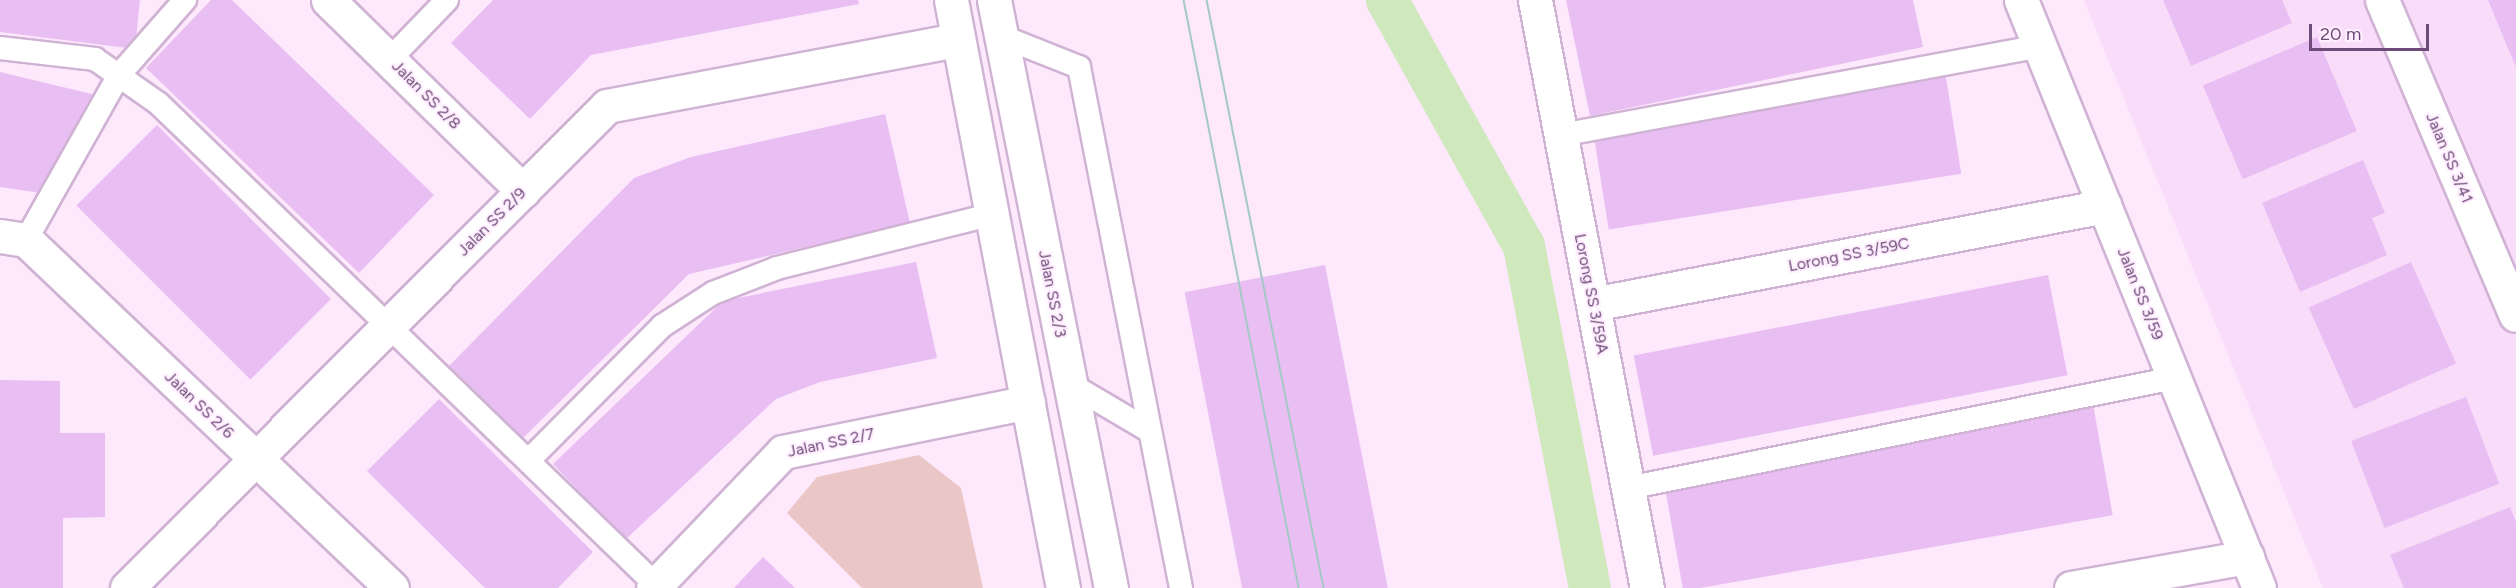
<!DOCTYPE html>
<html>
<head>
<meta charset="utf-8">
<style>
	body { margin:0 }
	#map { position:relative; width:2516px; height:588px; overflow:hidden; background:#fde8fc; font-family:Figtree,sans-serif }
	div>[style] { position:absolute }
	.residential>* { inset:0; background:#f9dcfa }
	.green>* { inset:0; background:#ebc6c6 }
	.canal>* { height:42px; margin:-21px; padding:0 21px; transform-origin:21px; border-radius:21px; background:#cfe8bc }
	.building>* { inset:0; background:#e9bff3; transform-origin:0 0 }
	.roads { filter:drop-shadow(2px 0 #d0b3d4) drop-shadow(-2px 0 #d0b3d4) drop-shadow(0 2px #d0b3d4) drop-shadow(0 -2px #d0b3d4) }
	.lane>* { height:22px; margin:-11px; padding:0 11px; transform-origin:11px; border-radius:11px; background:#fff }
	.street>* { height:33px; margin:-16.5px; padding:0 16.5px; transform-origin:16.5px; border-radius:16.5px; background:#fff }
	.secondary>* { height:33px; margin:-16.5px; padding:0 16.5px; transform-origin:16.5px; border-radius:16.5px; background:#fff }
	.tram>* { height:1.5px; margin:-0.75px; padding:0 0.75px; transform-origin:0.75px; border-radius:0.75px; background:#a5c8c6 }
	span { translate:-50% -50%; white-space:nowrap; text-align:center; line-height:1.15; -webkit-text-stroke:4.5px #ffefff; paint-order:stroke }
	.street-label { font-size:16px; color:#6e4b78 }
	.scale { position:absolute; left:2309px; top:24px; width:120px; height:27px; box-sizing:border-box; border:3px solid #6e4b78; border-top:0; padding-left:8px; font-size:18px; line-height:21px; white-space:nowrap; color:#6e4b78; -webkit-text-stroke:4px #ffefff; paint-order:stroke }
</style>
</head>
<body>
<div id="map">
	<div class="residential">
		<i style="clip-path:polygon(2084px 0,2516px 0,2516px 588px,2323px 588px)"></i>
	</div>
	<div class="green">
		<i style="clip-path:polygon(919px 455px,961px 488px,983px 588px,862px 588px,787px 513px,817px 477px)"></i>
	</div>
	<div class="canal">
		<i style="left:1387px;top:0;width:282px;rotate:60.9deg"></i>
		<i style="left:1524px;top:246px;width:348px;rotate:79.1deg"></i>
	</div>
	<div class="building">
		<i style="clip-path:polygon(0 0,140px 0,135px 49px,0 32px)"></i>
		<i style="clip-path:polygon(211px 0,232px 0,434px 195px,359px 273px,146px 68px)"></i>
		<i style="clip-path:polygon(493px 0,858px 0,859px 4px,591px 55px,530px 119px,451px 43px)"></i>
		<i style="clip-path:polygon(1566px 0,1913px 0,1923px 47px,1590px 116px)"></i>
		<i style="clip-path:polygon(2163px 0,2282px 0,2292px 23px,2191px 66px)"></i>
		<i style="clip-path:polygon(2488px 0,2516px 0,2516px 67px,2507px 46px)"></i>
		<i style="left:2317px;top:37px;width:102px;height:124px;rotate:67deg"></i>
		<i style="left:1945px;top:71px;width:104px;height:357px;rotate:81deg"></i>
		<i style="clip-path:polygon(0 72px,100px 96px,41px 193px,0 187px)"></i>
		<i style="clip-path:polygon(885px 114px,910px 223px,689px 274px,521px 440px,447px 368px,634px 178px,691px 157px)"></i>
		<i style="left:157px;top:125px;width:246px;height:114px;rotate:45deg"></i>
		<i style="clip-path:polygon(2363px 160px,2385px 213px,2372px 218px,2387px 255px,2300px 292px,2262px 203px)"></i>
		<i style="clip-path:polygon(916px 262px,937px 358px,820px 382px,776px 399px,625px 540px,553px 464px,723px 301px)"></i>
		<i style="left:2411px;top:262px;width:111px;height:112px;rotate:66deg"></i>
		<i style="left:1325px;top:265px;width:329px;height:143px;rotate:79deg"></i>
		<i style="left:2048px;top:275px;width:102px;height:422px;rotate:79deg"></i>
		<i style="clip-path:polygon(0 380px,60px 381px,60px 433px,105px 433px,105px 517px,63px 518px,63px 588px,0 588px)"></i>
		<i style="left:2466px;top:397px;width:93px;height:123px;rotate:69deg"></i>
		<i style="clip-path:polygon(439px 399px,593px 552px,558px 588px,485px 588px,367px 471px)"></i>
		<i style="left:2093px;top:404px;width:113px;height:436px;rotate:80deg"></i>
		<i style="clip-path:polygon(2510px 507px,2516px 522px,2516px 588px,2404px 588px,2390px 555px)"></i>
		<i style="clip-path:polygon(763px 557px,795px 588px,734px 588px)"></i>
	</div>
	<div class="roads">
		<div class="lane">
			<i style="left:1001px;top:36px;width:84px;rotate:21.7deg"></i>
			<i style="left:1079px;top:67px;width:531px;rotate:78.92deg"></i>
			<i style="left:0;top:48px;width:96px;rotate:6.6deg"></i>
			<i style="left:95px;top:59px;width:78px;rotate:35.1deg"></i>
			<i style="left:159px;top:104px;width:692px;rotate:44.06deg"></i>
			<i style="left:390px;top:59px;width:82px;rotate:-46deg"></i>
			<i style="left:1561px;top:135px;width:486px;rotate:-10.5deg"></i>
			<i style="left:26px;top:240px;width:189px;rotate:-60.6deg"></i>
			<i style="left:119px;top:75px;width:100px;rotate:-48.7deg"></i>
			<i style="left:1070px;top:384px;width:91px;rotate:30.5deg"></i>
			<i style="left:529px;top:460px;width:189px;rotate:-45.2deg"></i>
			<i style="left:662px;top:326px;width:61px;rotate:-32.9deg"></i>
			<i style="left:713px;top:293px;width:69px;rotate:-21.3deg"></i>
			<i style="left:777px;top:268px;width:219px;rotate:-14deg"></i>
			<i style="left:1628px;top:488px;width:557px;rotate:-11.39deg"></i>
		</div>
		<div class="street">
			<i style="left:328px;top:0;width:273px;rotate:44.4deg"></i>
			<i style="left:1535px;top:0;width:599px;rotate:79.22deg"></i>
			<i style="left:2021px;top:0;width:634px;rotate:67.96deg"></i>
			<i style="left:2382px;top:0;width:342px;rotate:67deg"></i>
			<i style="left:0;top:236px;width:26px;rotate:9deg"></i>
			<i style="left:26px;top:240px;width:505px;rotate:43.56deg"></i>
			<i style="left:1593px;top:304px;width:521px;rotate:-10.84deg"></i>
			<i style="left:127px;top:588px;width:680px;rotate:-45.12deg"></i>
			<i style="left:607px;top:106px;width:354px;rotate:-10.7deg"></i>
			<i style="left:653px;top:588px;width:188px;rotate:-46.3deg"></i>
			<i style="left:783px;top:452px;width:250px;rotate:-11.5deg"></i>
			<i style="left:2071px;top:588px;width:179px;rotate:-10deg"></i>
		</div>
		<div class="secondary">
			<i style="left:951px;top:0;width:599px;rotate:79.22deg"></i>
			<i style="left:994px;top:0;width:600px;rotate:78.75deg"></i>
		</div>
	</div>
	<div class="tram">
		<i style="left:1184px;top:0;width:599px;rotate:78.93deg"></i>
		<i style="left:1207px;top:0;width:600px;rotate:78.75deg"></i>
	</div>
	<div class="street-label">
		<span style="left:426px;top:95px;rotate:45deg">Jalan SS 2/8</span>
		<span style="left:2449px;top:158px;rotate:67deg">Jalan SS 3/41</span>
		<span style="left:492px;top:222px;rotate:-45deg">Jalan SS 2/9</span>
		<span style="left:1849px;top:255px;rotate:-11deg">Lorong SS 3/59C</span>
		<span style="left:1052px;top:294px;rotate:79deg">Jalan SS 2/3</span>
		<span style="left:1591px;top:294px;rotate:79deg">Lorong SS 3/59A</span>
		<span style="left:2140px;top:294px;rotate:68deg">Jalan SS 3/59</span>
		<span style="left:199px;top:405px;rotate:44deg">Jalan SS 2/6</span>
		<span style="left:831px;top:443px;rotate:-12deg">Jalan SS 2/7</span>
	</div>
	<div class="scale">20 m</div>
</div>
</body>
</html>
